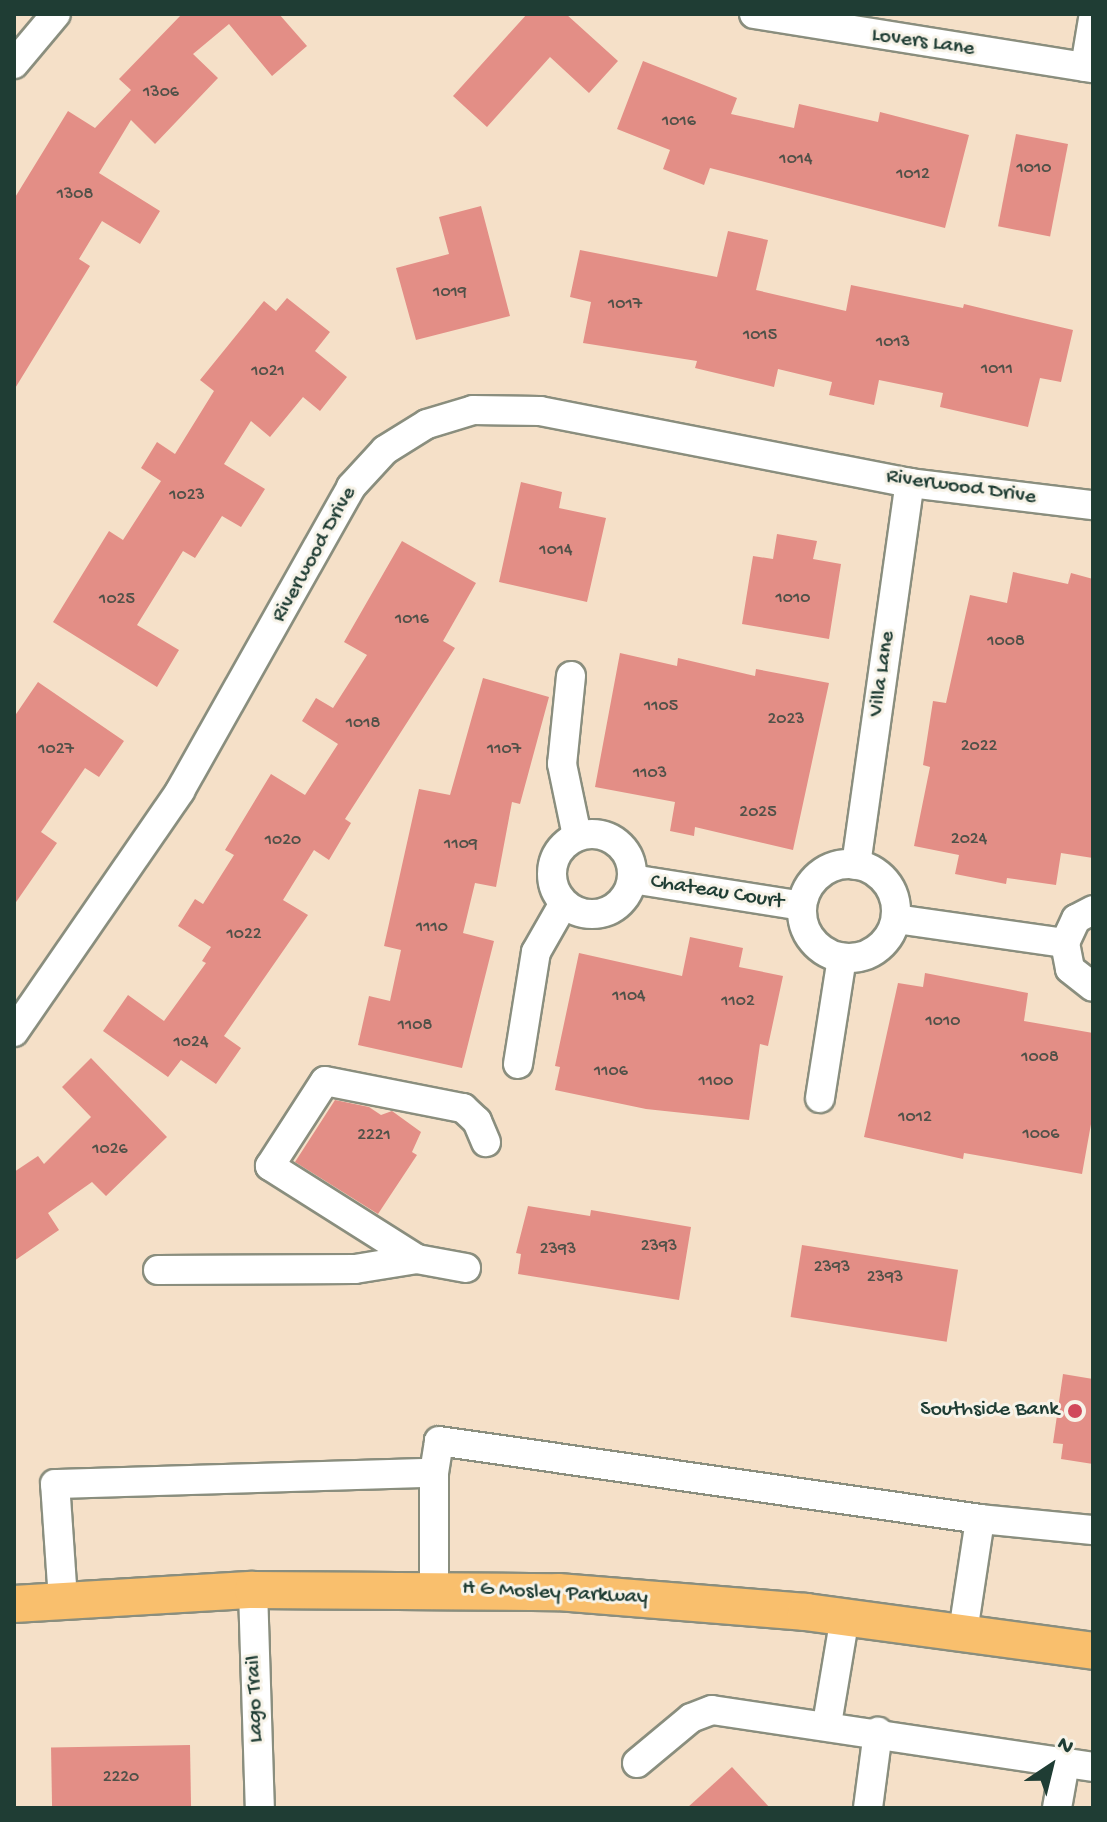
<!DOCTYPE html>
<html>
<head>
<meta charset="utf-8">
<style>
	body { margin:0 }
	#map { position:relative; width:1107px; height:1822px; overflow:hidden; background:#f5e0c8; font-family:"Gochi Hand",sans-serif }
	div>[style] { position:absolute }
	.building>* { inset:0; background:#e38e86; transform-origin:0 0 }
	.roads { filter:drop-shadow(2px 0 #8a8e7e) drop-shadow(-2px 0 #8a8e7e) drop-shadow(0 2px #8a8e7e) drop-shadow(0 -2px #8a8e7e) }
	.minor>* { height:28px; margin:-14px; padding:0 14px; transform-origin:14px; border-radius:14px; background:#fff }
	.minor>.ring { margin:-14px; padding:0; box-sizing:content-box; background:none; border:28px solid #fff; border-radius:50% }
	.major>* { height:36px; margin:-18px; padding:0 18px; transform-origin:18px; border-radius:18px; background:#f9bf6d }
	.dots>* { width:22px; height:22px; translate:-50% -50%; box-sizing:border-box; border:4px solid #f7f3e8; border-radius:50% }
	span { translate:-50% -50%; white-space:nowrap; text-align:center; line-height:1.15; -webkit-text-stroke:6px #f7f3e8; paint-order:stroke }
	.number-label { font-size:18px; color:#505148 }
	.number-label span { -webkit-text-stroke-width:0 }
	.street-label { font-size:22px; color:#1f3d34 }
	.poi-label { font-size:22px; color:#1f3d34 }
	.right { translate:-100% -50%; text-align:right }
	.frame { position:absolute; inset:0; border:16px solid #1f3d34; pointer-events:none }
	.north { position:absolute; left:1011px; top:1726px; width:80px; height:80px; -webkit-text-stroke:6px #f7f3e8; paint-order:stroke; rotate:35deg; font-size:22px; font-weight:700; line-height:32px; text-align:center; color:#1f3d34 }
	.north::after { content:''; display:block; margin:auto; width:28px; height:36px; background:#1f3d34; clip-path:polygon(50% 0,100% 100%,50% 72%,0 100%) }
</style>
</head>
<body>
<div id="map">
	<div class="building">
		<i style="clip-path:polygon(182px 14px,279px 14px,307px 46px,272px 76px,229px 24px,193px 54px,218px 78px,155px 144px,131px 120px,99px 173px,160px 211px,140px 244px,102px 221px,79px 259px,90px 266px,14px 390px,14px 199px,68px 111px,95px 128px,131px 90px,119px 79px)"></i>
		<i style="clip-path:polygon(527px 14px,566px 14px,618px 61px,589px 93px,550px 57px,487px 127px,453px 96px)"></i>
		<i style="clip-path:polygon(643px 61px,737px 98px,731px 114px,794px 128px,799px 104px,878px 122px,880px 112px,969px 135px,945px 228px,710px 168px,704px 185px,663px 169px,670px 150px,617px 129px)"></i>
		<i style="left:1016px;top:134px;width:53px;height:94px;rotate:11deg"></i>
		<i style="clip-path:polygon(481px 206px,510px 316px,416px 340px,396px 268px,449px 254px,439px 217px)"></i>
		<i style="clip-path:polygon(728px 231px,768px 240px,756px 290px,846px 311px,851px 285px,963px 308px,964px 304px,1073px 330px,1061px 382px,1040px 378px,1028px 427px,940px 407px,943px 393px,879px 380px,874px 405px,829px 395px,832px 382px,778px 369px,774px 387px,695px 368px,697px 361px,583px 343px,591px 302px,570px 297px,580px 250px,717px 277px)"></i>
		<i style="clip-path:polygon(287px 298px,330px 332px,315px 351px,347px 377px,320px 411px,303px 397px,270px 437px,251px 421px,224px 464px,265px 489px,241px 527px,222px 516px,195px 558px,183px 551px,137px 625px,179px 650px,157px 687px,53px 622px,109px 531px,123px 540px,161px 481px,141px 468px,157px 442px,175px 454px,214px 391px,200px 380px,264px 301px,276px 311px)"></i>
		<i style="clip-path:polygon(521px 482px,562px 492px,559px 508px,606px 518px,587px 602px,499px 582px)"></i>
		<i style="clip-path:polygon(777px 534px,817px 541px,813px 559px,841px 564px,829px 639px,742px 624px,753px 556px,773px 559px)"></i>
		<i style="clip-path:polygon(402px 541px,476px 583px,443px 641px,455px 648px,345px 819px,351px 823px,329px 860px,314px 850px,283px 900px,308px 915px,224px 1036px,241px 1048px,216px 1084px,181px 1060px,168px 1077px,103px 1031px,128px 995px,164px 1021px,206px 963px,202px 961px,211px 947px,178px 926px,195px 899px,203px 904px,234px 855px,225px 850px,271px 774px,305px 795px,338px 744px,302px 721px,316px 698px,333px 708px,367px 655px,344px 642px)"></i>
		<i style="clip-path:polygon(1013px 572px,1068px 584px,1071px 573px,1093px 579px,1093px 858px,1061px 853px,1056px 885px,1007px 878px,1006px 884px,955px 874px,959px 855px,914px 846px,930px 767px,923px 765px,933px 701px,946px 703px,970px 595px,1007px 603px)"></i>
		<i style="clip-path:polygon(620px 653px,677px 666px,678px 658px,755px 676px,756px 669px,829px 683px,793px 850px,695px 827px,694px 836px,670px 831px,675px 802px,595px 787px)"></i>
		<i style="clip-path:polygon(483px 678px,549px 697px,520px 804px,512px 802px,496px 887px,475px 883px,463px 933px,494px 941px,462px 1068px,358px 1045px,369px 996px,390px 1001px,401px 950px,384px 946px,419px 789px,450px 795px)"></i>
		<i style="clip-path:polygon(38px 682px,124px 741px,99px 777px,85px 768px,41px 832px,57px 843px,14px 905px,14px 717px)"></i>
		<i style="clip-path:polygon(690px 937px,743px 948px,739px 967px,783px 976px,768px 1046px,760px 1044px,749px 1120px,646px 1109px,555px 1090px,560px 1067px,555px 1066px,579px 953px,682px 976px)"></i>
		<i style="clip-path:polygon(925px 973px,1028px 993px,1024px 1021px,1093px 1033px,1093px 1113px,1082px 1174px,964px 1153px,963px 1159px,864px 1137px,898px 983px,923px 987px)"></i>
		<i style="clip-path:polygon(91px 1058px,167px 1137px,106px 1196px,92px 1182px,48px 1213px,59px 1230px,14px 1261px,14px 1172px,38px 1156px,44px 1164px,91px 1117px,62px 1087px)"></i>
		<i style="clip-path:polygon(335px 1100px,369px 1107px,381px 1115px,392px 1111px,421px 1132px,412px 1152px,417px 1155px,378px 1214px,295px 1162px)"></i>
		<i style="clip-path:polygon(528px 1206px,590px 1216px,591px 1210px,691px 1227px,679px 1300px,518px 1274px,521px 1254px,516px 1253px)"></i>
		<i style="left:802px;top:1245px;width:158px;height:73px;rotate:9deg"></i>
		<i style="clip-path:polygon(1063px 1374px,1093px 1379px,1093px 1464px,1061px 1459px,1063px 1444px,1053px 1443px)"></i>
		<i style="left:190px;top:1745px;width:63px;height:139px;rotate:89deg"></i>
		<i style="clip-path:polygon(732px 1767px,770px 1808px,687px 1808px)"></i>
	</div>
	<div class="roads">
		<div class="minor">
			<i style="left:754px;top:14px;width:343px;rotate:9.1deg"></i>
			<i style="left:14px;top:64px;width:65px;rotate:-50deg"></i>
			<i style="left:1085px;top:67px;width:49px;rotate:-80.5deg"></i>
			<i style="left:571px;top:676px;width:88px;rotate:95.8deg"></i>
			<i style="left:562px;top:764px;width:74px;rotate:78.2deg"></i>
			<i class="ring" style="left:552px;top:834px;width:52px;height:52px"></i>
			<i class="ring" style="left:802px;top:864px;width:66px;height:66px"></i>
			<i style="left:856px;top:865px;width:386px;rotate:-82deg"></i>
			<i style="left:632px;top:879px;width:172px;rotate:9deg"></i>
			<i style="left:1093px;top:910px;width:19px;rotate:152deg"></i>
			<i style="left:1076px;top:919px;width:26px;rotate:115deg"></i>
			<i style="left:1065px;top:943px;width:26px;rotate:79deg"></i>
			<i style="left:1070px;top:969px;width:29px;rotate:38deg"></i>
			<i style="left:896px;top:919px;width:171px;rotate:8.1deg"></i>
			<i style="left:14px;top:1032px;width:293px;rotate:-55.4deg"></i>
			<i style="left:180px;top:791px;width:349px;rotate:-60.6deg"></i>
			<i style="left:351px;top:487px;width:50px;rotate:-47.4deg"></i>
			<i style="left:385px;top:450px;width:49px;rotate:-31.8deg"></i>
			<i style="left:427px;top:424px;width:48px;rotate:-16.9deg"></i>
			<i style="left:473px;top:410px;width:67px;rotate:0.9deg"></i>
			<i style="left:540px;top:411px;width:377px;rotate:11deg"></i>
			<i style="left:910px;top:483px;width:184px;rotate:6.9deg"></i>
			<i style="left:518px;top:1064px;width:113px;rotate:-80.9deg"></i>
			<i style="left:536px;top:952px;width:56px;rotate:-60.3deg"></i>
			<i style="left:820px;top:1098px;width:142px;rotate:-81.1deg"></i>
			<i style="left:466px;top:1268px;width:50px;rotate:-169.6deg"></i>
			<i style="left:417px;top:1259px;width:174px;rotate:-147.7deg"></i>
			<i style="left:270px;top:1166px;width:101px;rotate:-57.1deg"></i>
			<i style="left:325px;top:1081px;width:141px;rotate:11.1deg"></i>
			<i style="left:463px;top:1108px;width:19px;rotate:43deg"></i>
			<i style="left:477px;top:1121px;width:23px;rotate:67deg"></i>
			<i style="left:158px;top:1270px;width:197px;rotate:-0.3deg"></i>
			<i style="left:355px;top:1269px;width:63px;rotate:-9.2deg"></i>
			<i style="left:434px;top:1588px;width:115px;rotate:-90deg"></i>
			<i style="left:434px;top:1473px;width:32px;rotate:-81deg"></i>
			<i style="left:439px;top:1441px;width:547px;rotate:8.2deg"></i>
			<i style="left:980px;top:1519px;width:114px;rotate:5.6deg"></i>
			<i style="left:253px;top:1590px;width:218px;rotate:88.2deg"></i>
			<i style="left:63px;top:1600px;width:116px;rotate:-93.9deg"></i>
			<i style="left:55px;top:1484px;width:379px;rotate:-1.7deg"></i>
			<i style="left:963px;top:1632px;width:114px;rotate:-81.4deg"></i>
			<i style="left:827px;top:1724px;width:109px;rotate:-80.5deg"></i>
			<i style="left:637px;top:1763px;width:70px;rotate:-39.8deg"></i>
			<i style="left:691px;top:1718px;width:22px;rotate:-21deg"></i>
			<i style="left:712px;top:1710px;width:385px;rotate:8.5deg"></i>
			<i style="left:868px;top:1808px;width:77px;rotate:-82.5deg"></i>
			<i style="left:1057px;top:1808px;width:46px;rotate:-79.9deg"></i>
		</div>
		<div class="major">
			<i style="left:14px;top:1604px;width:239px;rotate:-3.4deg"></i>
			<i style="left:253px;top:1590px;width:305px;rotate:0.4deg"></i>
			<i style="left:558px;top:1592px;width:249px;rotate:4.6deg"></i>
			<i style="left:806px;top:1612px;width:290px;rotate:7.7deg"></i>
		</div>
	</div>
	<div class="dots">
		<i style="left:1075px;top:1411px;background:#d1495b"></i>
	</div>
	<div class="number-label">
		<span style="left:161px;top:93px">1306</span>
		<span style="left:679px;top:122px">1016</span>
		<span style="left:796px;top:160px">1014</span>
		<span style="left:1034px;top:169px">1010</span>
		<span style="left:913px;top:175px">1012</span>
		<span style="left:75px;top:195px">1308</span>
		<span style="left:450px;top:293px">1019</span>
		<span style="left:625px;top:305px">1017</span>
		<span style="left:760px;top:336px">1015</span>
		<span style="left:893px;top:343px">1013</span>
		<span style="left:997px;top:370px">1011</span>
		<span style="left:268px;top:372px">1021</span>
		<span style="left:187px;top:496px">1023</span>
		<span style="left:556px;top:551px">1014</span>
		<span style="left:793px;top:599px">1010</span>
		<span style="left:117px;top:600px">1025</span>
		<span style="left:412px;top:620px">1016</span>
		<span style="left:1006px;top:642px">1008</span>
		<span style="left:661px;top:707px">1105</span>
		<span style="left:786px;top:720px">2023</span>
		<span style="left:363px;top:724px">1018</span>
		<span style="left:979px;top:747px">2022</span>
		<span style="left:56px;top:750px">1027</span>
		<span style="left:504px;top:750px">1107</span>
		<span style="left:650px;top:774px">1103</span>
		<span style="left:758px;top:813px">2025</span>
		<span style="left:969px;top:840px">2024</span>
		<span style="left:283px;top:841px">1020</span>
		<span style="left:461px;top:845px">1109</span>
		<span style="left:432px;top:928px">1110</span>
		<span style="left:244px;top:935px">1022</span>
		<span style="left:629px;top:997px">1104</span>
		<span style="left:738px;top:1002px">1102</span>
		<span style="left:943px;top:1022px">1010</span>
		<span style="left:415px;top:1026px">1108</span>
		<span style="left:191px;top:1043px">1024</span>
		<span style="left:1040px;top:1058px">1008</span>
		<span style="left:611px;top:1072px">1106</span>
		<span style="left:716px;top:1082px">1100</span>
		<span style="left:915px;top:1118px">1012</span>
		<span style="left:1041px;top:1135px">1006</span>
		<span style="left:374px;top:1136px">2221</span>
		<span style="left:110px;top:1150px">1026</span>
		<span style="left:659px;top:1247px">2393</span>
		<span style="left:558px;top:1250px">2393</span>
		<span style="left:832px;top:1268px">2393</span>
		<span style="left:885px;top:1278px">2393</span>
		<span style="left:121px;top:1778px">2220</span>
	</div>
	<div class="street-label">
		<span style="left:923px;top:43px;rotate:8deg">Lovers Lane</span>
		<span style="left:961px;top:488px;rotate:8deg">Riverwood Drive</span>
		<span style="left:315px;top:555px;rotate:-61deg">Riverwood Drive</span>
		<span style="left:883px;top:674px;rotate:-82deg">Villa Lane</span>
		<span style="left:717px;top:893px;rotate:9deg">Chateau Court</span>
		<span style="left:555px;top:1594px;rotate:3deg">H G Mosley Parkway</span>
		<span style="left:256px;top:1699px;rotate:-92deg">Lago Trail</span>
	</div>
	<div class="poi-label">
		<span class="right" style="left:1059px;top:1411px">Southside Bank</span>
	</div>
	<div class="frame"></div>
	<div class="north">N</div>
</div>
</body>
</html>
